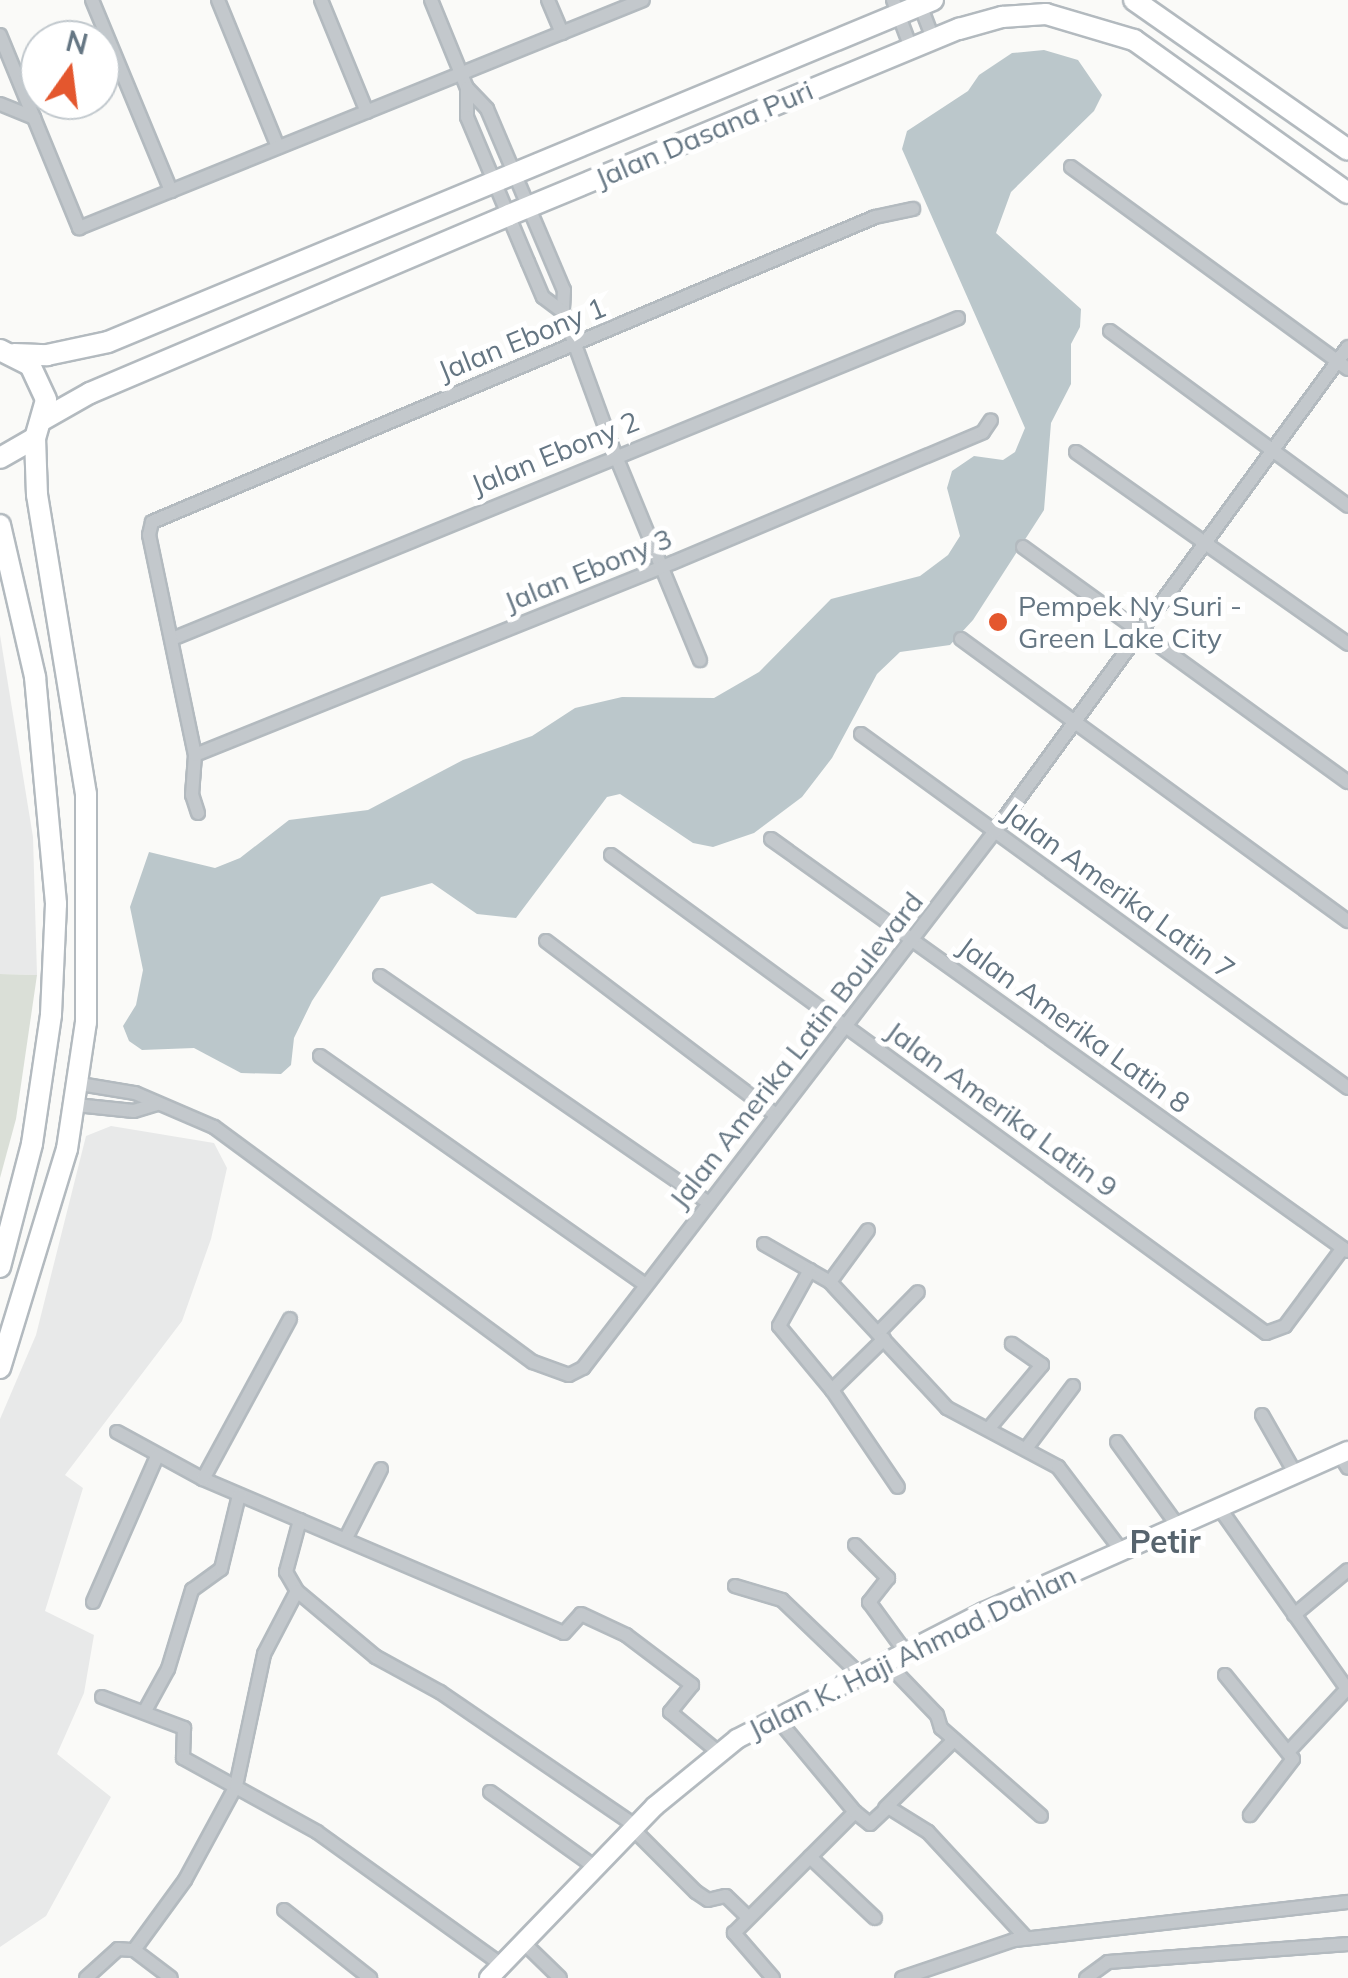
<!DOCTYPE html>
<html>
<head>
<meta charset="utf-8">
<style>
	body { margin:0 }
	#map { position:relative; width:1348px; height:1978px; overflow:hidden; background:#fafaf8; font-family:Mulish,sans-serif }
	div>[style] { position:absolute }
	.built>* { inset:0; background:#e8e9e9 }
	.green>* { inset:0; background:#dadfd7 }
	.water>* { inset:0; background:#bbc7cb }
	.roads { filter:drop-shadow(2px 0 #b3babf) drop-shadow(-2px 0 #b3babf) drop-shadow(0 2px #b3babf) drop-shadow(0 -2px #b3babf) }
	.street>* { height:12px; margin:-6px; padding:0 6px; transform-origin:6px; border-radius:6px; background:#c3c8cc }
	.secondary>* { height:18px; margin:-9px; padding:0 9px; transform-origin:9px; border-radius:9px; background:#fff }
	.primary>* { height:20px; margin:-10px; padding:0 10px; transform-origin:10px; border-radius:10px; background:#fff }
	.dots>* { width:28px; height:28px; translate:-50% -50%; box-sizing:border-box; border:5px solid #fff; border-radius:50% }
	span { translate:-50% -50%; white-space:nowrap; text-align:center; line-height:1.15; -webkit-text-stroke:10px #fff; paint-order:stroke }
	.street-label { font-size:28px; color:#657683 }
	.poi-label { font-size:28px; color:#657683 }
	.left { translate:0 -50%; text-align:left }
	.quarter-label { font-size:32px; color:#57646e; font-weight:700 }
	.north { position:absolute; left:20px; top:20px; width:100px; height:100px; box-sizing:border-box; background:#fff; border:2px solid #c1c8cd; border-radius:50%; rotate:14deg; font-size:28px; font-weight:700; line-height:40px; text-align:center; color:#657683 }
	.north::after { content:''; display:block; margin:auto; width:35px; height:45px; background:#e4572e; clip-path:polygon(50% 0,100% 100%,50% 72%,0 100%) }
</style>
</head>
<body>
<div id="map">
	<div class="built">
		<i style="clip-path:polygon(0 635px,33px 837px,37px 975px,0 974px)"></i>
		<i style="clip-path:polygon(111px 1126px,214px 1143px,227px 1168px,211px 1239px,182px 1321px,65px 1475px,83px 1488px,45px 1611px,94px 1635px,84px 1693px,57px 1754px,111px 1797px,46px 1916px,0 1947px,0 1419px,36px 1335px,86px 1136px)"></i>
	</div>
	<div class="green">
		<i style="clip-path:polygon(0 974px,37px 975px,16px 1119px,0 1178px)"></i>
	</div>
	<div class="water">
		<i style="clip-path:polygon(1044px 50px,1078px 60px,1102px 95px,1094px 111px,1011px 192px,996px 233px,1081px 309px,1080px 327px,1071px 344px,1071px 384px,1051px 423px,1044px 510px,973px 620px,950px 645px,900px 652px,877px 674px,832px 758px,802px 797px,754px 833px,713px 847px,693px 843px,620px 794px,607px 797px,516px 918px,477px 914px,432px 883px,381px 897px,312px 1001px,294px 1038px,291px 1065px,281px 1074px,241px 1073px,194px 1048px,142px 1050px,129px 1041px,123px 1026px,136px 1005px,143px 970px,130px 907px,149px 852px,215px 868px,240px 858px,289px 820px,368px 810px,463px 760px,532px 736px,575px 708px,622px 697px,714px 698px,759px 672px,831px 599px,920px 576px,948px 555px,960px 536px,947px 488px,952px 471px,974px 456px,1003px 460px,1015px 452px,1025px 428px,902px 149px,907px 131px,968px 91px,979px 75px,1012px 53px)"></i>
	</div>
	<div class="roads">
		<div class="street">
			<i style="left:92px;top:0;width:207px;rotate:67.5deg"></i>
			<i style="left:218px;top:0;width:159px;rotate:67.8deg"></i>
			<i style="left:321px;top:0;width:121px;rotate:67.7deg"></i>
			<i style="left:431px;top:0;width:95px;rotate:67.8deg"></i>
			<i style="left:467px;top:88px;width:29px;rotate:46deg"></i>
			<i style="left:487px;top:109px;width:197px;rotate:67deg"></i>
			<i style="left:564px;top:290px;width:22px;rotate:93deg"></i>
			<i style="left:563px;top:312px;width:151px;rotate:69.9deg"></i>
			<i style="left:615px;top:454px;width:223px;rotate:67.6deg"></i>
			<i style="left:548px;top:0;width:36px;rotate:67deg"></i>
			<i style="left:893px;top:0;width:51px;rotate:69.4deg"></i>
			<i style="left:919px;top:2px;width:40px;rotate:69deg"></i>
			<i style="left:0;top:35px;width:209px;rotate:67.7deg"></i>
			<i style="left:79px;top:228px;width:608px;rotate:-22.01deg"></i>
			<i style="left:467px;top:88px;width:29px;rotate:90deg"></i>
			<i style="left:467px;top:117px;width:157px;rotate:67.2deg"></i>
			<i style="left:528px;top:262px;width:38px;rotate:67deg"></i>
			<i style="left:543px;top:297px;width:25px;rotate:37deg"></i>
			<i style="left:0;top:104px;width:37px;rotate:22deg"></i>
			<i style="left:1071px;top:167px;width:343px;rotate:36.1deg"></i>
			<i style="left:1110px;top:331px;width:295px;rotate:36.3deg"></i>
			<i style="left:1076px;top:452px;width:333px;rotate:35.2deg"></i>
			<i style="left:1023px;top:547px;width:401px;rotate:35.9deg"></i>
			<i style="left:172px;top:639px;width:849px;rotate:-22.21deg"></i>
			<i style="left:961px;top:639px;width:479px;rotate:36.1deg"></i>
			<i style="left:861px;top:734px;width:602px;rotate:36.01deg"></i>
			<i style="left:195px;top:755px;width:501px;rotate:-21.91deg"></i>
			<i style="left:660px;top:568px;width:350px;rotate:-22.8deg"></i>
			<i style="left:983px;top:432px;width:14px;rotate:-56deg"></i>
			<i style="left:198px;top:813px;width:19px;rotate:-108deg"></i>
			<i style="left:192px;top:795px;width:40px;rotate:-85.7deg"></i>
			<i style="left:195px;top:755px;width:225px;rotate:-101.8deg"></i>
			<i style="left:149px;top:535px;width:13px;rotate:-77deg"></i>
			<i style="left:152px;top:522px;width:785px;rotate:-22.87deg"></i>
			<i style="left:875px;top:217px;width:39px;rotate:-12deg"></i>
			<i style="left:771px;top:839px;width:708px;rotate:35.58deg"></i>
			<i style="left:611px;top:855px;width:811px;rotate:36.12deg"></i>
			<i style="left:1266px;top:1333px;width:20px;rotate:-20deg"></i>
			<i style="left:1285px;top:1326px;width:97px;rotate:-53.4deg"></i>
			<i style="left:546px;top:941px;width:287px;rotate:37.1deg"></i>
			<i style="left:380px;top:976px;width:400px;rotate:34.6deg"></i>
			<i style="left:320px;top:1056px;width:398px;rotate:35.1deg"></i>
			<i style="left:80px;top:1084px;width:56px;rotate:9.3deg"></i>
			<i style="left:135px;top:1093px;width:86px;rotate:23.3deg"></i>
			<i style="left:214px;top:1127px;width:396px;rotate:36.4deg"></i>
			<i style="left:533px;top:1362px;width:38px;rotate:20deg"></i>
			<i style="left:569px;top:1375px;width:16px;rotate:-27deg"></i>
			<i style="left:583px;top:1368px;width:677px;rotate:-52.5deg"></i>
			<i style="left:995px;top:831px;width:599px;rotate:-53.9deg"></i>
			<i style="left:76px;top:1105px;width:58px;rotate:5.9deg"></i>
			<i style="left:134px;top:1111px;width:24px;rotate:-17deg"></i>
			<i style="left:764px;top:1244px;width:76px;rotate:29.9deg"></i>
			<i style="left:830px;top:1282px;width:172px;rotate:47.1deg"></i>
			<i style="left:947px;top:1408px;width:126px;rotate:28deg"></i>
			<i style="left:1058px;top:1467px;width:104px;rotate:52.8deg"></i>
			<i style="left:810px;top:1270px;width:64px;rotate:119deg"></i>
			<i style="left:779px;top:1326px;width:83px;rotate:50.4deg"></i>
			<i style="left:830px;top:1282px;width:64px;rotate:-53.8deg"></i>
			<i style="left:880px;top:1331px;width:54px;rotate:-45.7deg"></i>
			<i style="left:884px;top:1339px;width:73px;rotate:135.6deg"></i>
			<i style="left:832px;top:1390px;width:117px;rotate:55.8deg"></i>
			<i style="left:1262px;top:1415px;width:67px;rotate:60.4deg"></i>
			<i style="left:990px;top:1427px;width:81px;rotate:-50deg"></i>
			<i style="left:1042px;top:1365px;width:37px;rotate:-145deg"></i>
			<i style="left:117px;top:1432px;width:98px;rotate:28.7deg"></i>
			<i style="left:203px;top:1479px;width:392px;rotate:23.1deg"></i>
			<i style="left:564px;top:1633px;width:25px;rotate:-48deg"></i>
			<i style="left:581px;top:1614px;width:50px;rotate:25deg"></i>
			<i style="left:626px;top:1635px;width:83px;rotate:37.1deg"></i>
			<i style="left:692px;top:1685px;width:35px;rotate:129deg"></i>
			<i style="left:670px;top:1712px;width:62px;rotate:39.8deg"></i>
			<i style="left:1117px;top:1442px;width:102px;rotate:54.1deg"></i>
			<i style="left:1028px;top:1446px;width:75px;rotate:-53.1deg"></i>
			<i style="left:1340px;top:1455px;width:15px;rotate:58deg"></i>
			<i style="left:203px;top:1479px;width:182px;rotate:-61.5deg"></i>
			<i style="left:1218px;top:1506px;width:225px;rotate:54.8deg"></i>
			<i style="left:300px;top:1520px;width:54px;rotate:105.1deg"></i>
			<i style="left:286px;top:1572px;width:22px;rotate:60deg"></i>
			<i style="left:297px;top:1591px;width:103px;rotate:39.9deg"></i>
			<i style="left:376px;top:1657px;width:73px;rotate:28.7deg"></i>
			<i style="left:440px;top:1692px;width:237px;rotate:34.4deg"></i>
			<i style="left:347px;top:1536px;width:75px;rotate:-63.1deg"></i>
			<i style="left:855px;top:1545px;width:47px;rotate:45deg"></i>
			<i style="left:888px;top:1578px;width:31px;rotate:128deg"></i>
			<i style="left:869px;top:1602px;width:59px;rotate:53.9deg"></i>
			<i style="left:735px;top:1586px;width:49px;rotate:16.6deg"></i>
			<i style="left:782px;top:1600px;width:105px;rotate:43.8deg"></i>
			<i style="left:93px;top:1602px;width:159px;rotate:-66.3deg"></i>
			<i style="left:1294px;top:1615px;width:70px;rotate:-39.8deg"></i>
			<i style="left:884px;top:1660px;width:76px;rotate:46.1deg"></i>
			<i style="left:937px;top:1715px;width:14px;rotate:73deg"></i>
			<i style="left:941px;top:1728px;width:133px;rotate:41.3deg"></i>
			<i style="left:1225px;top:1675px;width:108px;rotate:51deg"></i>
			<i style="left:1293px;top:1759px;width:71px;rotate:127.5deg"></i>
			<i style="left:102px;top:1697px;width:88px;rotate:20.7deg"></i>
			<i style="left:184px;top:1728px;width:30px;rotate:92deg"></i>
			<i style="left:183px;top:1758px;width:153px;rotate:28.9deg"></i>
			<i style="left:317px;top:1832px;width:228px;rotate:35.7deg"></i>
			<i style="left:146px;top:1709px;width:46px;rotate:-61.2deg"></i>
			<i style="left:168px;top:1669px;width:83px;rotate:-73.1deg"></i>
			<i style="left:192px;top:1590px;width:36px;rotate:-36deg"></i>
			<i style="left:221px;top:1569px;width:76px;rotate:-76.3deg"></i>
			<i style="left:775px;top:1716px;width:125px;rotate:50.2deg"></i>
			<i style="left:1289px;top:1751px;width:86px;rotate:-46.9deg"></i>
			<i style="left:490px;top:1792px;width:130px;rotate:35.6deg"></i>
			<i style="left:885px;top:1808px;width:97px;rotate:-44.6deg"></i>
			<i style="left:633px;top:1829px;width:89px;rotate:45deg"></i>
			<i style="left:696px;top:1892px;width:14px;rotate:34deg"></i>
			<i style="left:708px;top:1900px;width:18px;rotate:-13deg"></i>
			<i style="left:726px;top:1896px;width:30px;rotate:44deg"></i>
			<i style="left:810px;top:1857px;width:89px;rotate:43.2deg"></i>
			<i style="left:284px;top:1910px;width:110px;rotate:38.3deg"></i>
			<i style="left:524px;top:1943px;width:50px;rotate:44.2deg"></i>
			<i style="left:134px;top:1950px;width:87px;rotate:-53.9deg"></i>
			<i style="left:185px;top:1880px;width:107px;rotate:-61.5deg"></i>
			<i style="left:236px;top:1786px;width:135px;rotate:-78deg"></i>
			<i style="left:264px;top:1654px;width:71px;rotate:-62.4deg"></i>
			<i style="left:134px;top:1950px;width:46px;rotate:37.1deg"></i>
			<i style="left:86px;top:1978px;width:43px;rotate:-42.2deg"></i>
			<i style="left:118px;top:1949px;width:16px;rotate:4deg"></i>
			<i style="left:773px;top:1978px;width:60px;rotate:-130.9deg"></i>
			<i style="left:734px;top:1933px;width:171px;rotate:-45deg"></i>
			<i style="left:855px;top:1812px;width:19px;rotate:39deg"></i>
			<i style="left:870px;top:1824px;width:25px;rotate:-43deg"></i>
			<i style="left:888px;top:1807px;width:47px;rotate:32deg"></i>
			<i style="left:928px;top:1832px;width:144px;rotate:47.2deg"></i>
			<i style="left:902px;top:1978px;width:118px;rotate:-18.7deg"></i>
			<i style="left:1014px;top:1940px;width:336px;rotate:-6.5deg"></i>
			<i style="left:1086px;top:1978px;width:27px;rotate:-36deg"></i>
			<i style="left:1108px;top:1962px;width:241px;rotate:-4.3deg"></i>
		</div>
		<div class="secondary">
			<i style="left:489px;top:1978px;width:239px;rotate:-46deg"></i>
			<i style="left:655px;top:1806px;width:106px;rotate:-39.3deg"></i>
			<i style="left:737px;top:1739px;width:278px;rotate:-27.2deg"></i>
			<i style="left:984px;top:1612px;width:398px;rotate:-23.9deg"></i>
		</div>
		<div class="primary">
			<i style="left:1134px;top:0;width:261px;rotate:35deg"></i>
			<i style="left:0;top:350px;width:34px;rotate:27deg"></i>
			<i style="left:30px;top:365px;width:38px;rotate:65deg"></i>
			<i style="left:46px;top:400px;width:40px;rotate:106deg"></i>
			<i style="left:35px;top:438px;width:40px;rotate:150.3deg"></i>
			<i style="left:14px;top:354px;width:33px;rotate:2deg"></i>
			<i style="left:47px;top:355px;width:62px;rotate:-12deg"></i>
			<i style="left:108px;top:342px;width:893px;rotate:-22.52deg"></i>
			<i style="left:44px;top:419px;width:53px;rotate:-29.5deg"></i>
			<i style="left:90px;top:393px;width:455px;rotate:-23deg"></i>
			<i style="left:509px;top:215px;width:487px;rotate:-22.5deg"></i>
			<i style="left:959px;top:29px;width:45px;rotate:-15.6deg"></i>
			<i style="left:1002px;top:17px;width:44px;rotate:-3.9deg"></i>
			<i style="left:1046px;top:14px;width:92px;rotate:16.5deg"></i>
			<i style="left:1134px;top:40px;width:263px;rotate:35.6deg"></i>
			<i style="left:0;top:525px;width:156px;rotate:77deg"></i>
			<i style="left:35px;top:677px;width:228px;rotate:84.7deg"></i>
			<i style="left:56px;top:904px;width:111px;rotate:92.6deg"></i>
			<i style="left:51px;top:1015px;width:130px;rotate:98.4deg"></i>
			<i style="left:32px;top:1144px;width:127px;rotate:104.6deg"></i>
			<i style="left:0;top:1368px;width:229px;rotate:-73deg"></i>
			<i style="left:67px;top:1149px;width:128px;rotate:-81.5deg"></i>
			<i style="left:86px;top:1022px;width:228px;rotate:-90deg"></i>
			<i style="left:86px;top:794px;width:303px;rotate:-99.3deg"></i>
			<i style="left:37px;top:495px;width:57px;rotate:-92deg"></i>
		</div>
	</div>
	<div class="dots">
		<i style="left:998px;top:622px;background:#e4572e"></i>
	</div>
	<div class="street-label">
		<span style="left:704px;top:134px;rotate:-23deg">Jalan Dasana Puri</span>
		<span style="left:522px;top:339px;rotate:-22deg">Jalan Ebony 1</span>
		<span style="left:555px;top:453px;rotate:-22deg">Jalan Ebony 2</span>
		<span style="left:588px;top:570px;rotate:-22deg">Jalan Ebony 3</span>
		<span style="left:1119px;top:891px;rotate:36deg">Jalan Amerika Latin 7</span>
		<span style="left:1074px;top:1025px;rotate:36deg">Jalan Amerika Latin 8</span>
		<span style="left:796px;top:1050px;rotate:-52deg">Jalan Amerika Latin Boulevard</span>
		<span style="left:1002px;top:1109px;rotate:36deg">Jalan Amerika Latin 9</span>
		<span style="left:912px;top:1652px;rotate:-26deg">Jalan K. Haji Ahmad Dahlan</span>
	</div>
	<div class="poi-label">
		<span class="left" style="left:1018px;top:622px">Pempek Ny Suri -<br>Green Lake City</span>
	</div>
	<div class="quarter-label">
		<span style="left:1165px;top:1541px">Petir</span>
	</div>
	<div class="north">N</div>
</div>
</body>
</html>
